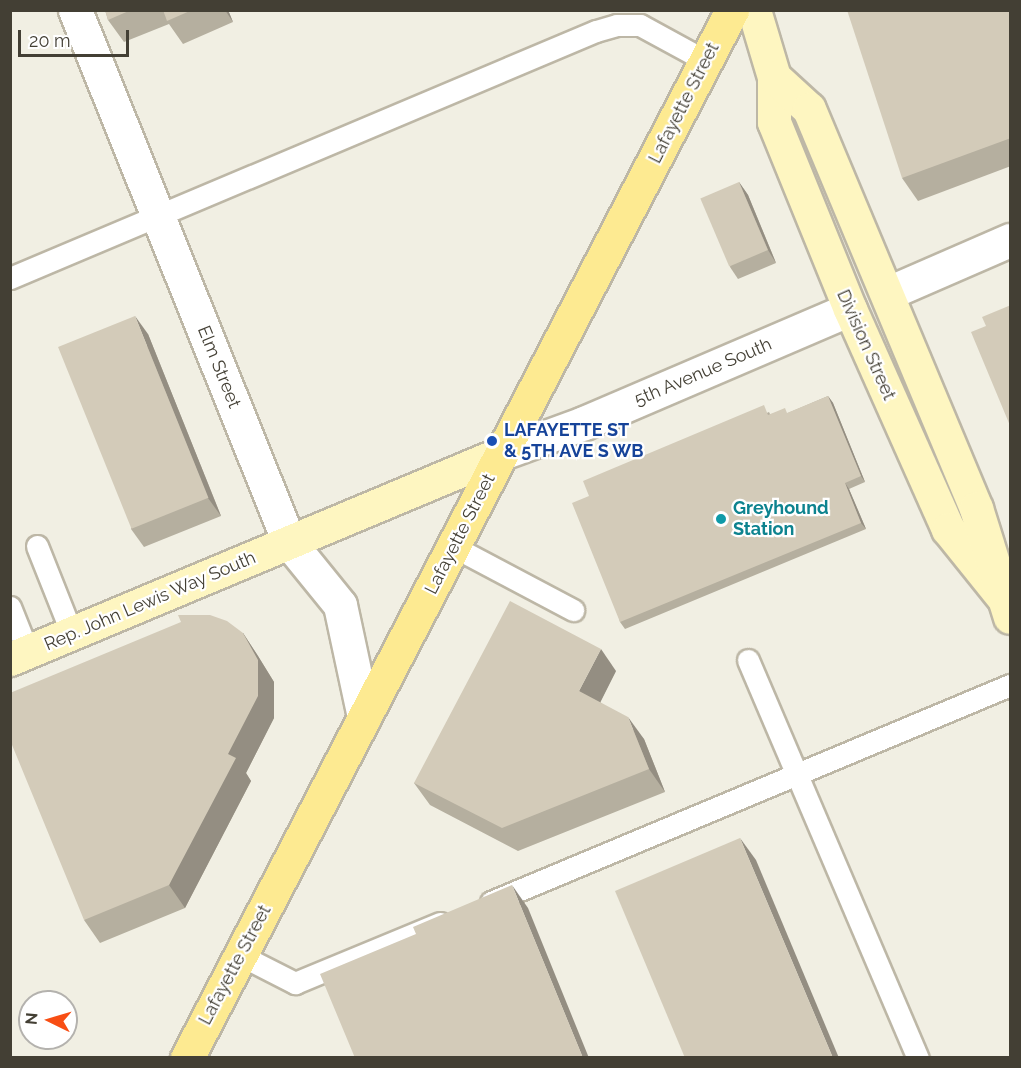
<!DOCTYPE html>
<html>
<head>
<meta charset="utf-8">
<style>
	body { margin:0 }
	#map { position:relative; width:1021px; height:1068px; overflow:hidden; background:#f1efe3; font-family:Raleway,sans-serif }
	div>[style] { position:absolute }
	.roads { filter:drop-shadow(2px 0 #bdb7a6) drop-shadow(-2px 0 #bdb7a6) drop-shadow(0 2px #bdb7a6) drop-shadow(0 -2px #bdb7a6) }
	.lane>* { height:21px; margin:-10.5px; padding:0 10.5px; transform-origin:10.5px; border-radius:10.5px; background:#fff }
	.street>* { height:33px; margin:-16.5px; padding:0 16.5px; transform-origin:16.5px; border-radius:16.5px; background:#fff }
	.secondary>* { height:33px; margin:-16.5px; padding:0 16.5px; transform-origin:16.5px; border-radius:16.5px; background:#fef6c1 }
	.primary>* { height:33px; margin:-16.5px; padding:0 16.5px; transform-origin:16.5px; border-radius:16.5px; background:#fdea91 }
	.wall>* { inset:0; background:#b5af9f }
	.shaded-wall>* { inset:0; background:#948e82 }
	.building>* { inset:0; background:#d3cbb9; transform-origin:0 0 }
	.dots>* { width:16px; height:16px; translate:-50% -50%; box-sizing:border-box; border:3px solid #fff; border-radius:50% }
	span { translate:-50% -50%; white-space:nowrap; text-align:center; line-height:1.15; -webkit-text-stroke:4.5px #fff; paint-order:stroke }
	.street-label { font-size:18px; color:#433f34 }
	.transit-label { font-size:18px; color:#164399; font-weight:700 }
	.left { translate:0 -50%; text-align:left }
	.culture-label { font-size:18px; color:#0d838f; font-weight:700 }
	.frame { position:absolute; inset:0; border:12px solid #433f34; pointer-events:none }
	.north { position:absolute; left:18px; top:990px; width:60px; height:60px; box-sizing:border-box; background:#fff; border:2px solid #b4b2ae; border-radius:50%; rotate:275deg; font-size:16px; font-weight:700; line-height:24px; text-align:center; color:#433f34 }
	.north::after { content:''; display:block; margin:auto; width:21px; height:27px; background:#f84e14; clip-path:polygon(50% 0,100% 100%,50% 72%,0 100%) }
	.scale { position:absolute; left:18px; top:30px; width:111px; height:27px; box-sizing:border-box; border:3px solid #433f34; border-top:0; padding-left:8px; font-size:18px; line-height:21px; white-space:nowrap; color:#433f34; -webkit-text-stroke:4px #fff; paint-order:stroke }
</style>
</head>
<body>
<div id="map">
	<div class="roads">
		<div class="lane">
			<i style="left:10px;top:278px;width:636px;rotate:-22.86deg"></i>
			<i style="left:596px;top:31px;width:22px;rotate:-16deg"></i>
			<i style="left:617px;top:25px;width:23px"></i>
			<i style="left:640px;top:25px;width:75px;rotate:28.6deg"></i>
			<i style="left:37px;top:546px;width:95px;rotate:68.3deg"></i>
			<i style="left:454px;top:547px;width:135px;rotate:27.9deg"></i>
			<i style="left:10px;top:607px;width:48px;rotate:68.2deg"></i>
			<i style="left:748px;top:660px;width:433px;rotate:66.9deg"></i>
			<i style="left:491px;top:902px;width:563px;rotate:-22.69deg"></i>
			<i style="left:240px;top:955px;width:62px;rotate:27deg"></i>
			<i style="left:295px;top:983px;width:157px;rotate:-22.5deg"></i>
		</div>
		<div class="street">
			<i style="left:75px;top:10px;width:573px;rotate:68.09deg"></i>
			<i style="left:289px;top:542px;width:81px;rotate:51deg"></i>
			<i style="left:340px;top:605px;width:115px;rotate:77.9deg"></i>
			<i style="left:888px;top:293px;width:133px;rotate:-23.5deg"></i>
			<i style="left:502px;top:453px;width:87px;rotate:-20.1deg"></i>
			<i style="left:584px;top:423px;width:289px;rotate:-23.2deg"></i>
		</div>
		<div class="secondary">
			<i style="left:754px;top:10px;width:70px;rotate:73.4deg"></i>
			<i style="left:774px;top:77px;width:45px;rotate:90deg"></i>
			<i style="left:774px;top:122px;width:202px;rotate:67.9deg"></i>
			<i style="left:850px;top:309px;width:241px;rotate:66deg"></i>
			<i style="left:948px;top:529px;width:85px;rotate:51.2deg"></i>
			<i style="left:774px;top:77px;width:47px;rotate:42.4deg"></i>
			<i style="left:809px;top:109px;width:433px;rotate:67.3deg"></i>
			<i style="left:976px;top:508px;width:114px;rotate:72.7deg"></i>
			<i style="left:10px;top:659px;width:533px;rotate:-22.72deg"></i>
		</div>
		<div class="primary">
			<i style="left:187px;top:1058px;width:1181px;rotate:-62.52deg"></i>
		</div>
	</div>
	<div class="wall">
		<i style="clip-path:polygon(105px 10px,228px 10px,233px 22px,183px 44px,169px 24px,124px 42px,108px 20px)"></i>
		<i style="clip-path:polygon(1011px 10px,1011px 166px,918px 201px,902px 178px)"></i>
		<i style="clip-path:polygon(739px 182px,748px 195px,776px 263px,738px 279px,730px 267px)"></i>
		<i style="clip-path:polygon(148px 334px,221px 516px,144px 547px,131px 529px)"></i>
		<i style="clip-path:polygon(828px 396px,833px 403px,865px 482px,849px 489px,866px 529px,625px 629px,620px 622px,589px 496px,769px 412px,770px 414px,788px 413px)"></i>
		<i style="clip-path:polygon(243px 633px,258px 656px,274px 682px,274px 718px,246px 773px,251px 781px,185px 908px,100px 943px,84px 920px)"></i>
		<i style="clip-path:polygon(616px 671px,600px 702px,644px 739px,665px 792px,518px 851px,430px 805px,414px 783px)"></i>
	</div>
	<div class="shaded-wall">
		<i style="clip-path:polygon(225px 10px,228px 10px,233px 22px)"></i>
		<i style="clip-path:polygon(739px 182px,748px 195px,776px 263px,768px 250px)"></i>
		<i style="clip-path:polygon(135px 316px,148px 334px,221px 516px,208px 498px)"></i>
		<i style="clip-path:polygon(828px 396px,833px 403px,865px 482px,861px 476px)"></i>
		<i style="clip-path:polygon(845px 483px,849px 489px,866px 529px,861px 523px)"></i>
		<i style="clip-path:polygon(243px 633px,258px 656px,274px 682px,274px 718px,246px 773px,251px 781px,185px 908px,169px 885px,228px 754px)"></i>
		<i style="clip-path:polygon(601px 649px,616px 671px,595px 713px,579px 691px)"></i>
		<i style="clip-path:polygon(628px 717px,644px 739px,665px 792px,649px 769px)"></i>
		<i style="clip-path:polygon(740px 838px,756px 860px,839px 1058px,833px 1058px)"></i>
		<i style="clip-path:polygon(512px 885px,528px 908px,589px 1058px,583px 1058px)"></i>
	</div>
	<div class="building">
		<i style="clip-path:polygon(105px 10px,131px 10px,108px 20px)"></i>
		<i style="clip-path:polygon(163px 10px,192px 10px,167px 21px)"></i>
		<i style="clip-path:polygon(847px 10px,1011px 10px,1011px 138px,902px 178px)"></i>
		<i style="left:739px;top:182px;width:74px;height:42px;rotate:67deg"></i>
		<i style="clip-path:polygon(1011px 305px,1011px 428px,971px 332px,986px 326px,982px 317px)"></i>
		<i style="left:135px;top:316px;width:196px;height:83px;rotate:68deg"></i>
		<i style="clip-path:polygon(828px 396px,861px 476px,845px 483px,861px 523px,620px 622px,572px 503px,589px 496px,583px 481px,764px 405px,768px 415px,785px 408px,787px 413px)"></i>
		<i style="clip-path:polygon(510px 601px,601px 649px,579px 691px,628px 717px,649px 769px,502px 828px,414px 783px)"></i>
		<i style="clip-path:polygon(178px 615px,210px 615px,227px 621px,243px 633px,258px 660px,258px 696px,228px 754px,236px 758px,169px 885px,84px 920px,10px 740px,10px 693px,181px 622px)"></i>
		<i style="clip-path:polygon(740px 838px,833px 1058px,685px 1058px,615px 891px)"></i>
		<i style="clip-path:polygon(512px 885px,583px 1058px,355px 1058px,320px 974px,416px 934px,413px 927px)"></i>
	</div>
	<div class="dots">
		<i style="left:492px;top:441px;background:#1a4fb4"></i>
		<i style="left:721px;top:519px;background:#0f9aa8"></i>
	</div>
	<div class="street-label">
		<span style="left:684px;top:103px;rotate:-63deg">Lafayette Street</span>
		<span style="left:866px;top:345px;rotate:66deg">Division Street</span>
		<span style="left:219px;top:367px;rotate:68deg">Elm Street</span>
		<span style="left:703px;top:372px;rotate:-23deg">5th Avenue South</span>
		<span style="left:460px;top:534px;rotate:-63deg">Lafayette Street</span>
		<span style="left:150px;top:601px;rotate:-23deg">Rep. John Lewis Way South</span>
		<span style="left:235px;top:965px;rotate:-62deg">Lafayette Street</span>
	</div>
	<div class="transit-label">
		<span class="left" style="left:504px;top:441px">LAFAYETTE ST<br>&amp; 5TH AVE S WB</span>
	</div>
	<div class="culture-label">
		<span class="left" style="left:733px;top:519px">Greyhound<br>Station</span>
	</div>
	<div class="frame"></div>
	<div class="north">N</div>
	<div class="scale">20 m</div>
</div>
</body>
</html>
